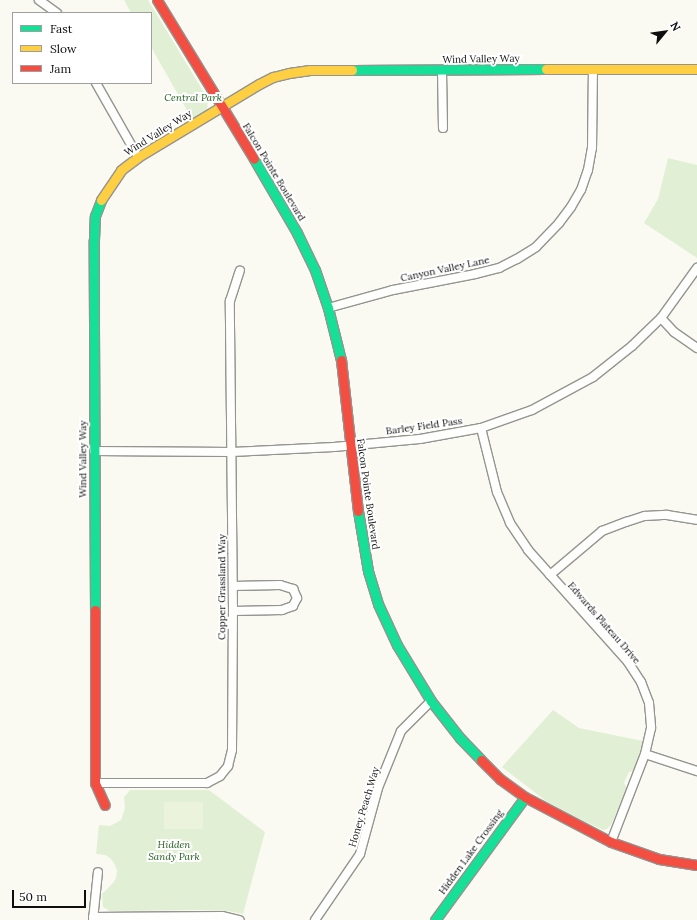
<!DOCTYPE html>
<html>
<head>
<meta charset="utf-8">
<style>
	body { margin:0 }
	#map { position:relative; width:697px; height:920px; overflow:hidden; background:#fafaf2; font-family:Lora,serif }
	div>[style] { position:absolute }
	.green>* { inset:0; background:#e1f0d4 }
	.pitch>* { inset:0; background:#ebf3dd; transform-origin:0 0 }
	.roads { filter:drop-shadow(1px 0 #949491) drop-shadow(-1px 0 #949491) drop-shadow(0 1px #949491) drop-shadow(0 -1px #949491) }
	.street>* { height:8px; margin:-4px; padding:0 4px; transform-origin:4px; border-radius:4px; background:#fefefd }
	.fast>* { height:9px; margin:-4.5px; padding:0 4.5px; transform-origin:4.5px; border-radius:4.5px; background:#16e098 }
	.slow>* { height:9px; margin:-4.5px; padding:0 4.5px; transform-origin:4.5px; border-radius:4.5px; background:#ffcf43 }
	.jam>* { height:9px; margin:-4.5px; padding:0 4.5px; transform-origin:4.5px; border-radius:4.5px; background:#f24e42 }
	span { translate:-50% -50%; white-space:nowrap; text-align:center; line-height:1.15; -webkit-text-stroke:4px #fff; paint-order:stroke }
	.street-label { font-size:10px; color:#0e0e0e }
	.park-label { font-size:10px; color:#276122; font-style:italic }
	.legend { position:absolute; left:12px; top:12px; width:140px; height:72px; box-sizing:border-box; background:#fff; border:1px solid #9f9f9f; margin:0; padding:5px 7px; list-style:none; font-size:12px; color:#0e0e0e }
	.legend li { display:flex; align-items:center; gap:8px; height:20px }
	.legend b { width:20px; border:1px solid #9f9f9f }
	.north { position:absolute; left:645px; top:12px; width:40px; height:40px; -webkit-text-stroke:3px #fff; paint-order:stroke; rotate:61deg; font-size:11px; font-weight:700; line-height:16px; text-align:center; color:#0e0e0e }
	.north::after { content:''; display:block; margin:auto; width:14px; height:18px; background:#0e0e0e; clip-path:polygon(50% 0,100% 100%,50% 72%,0 100%) }
	.scale { position:absolute; left:12px; top:890px; width:74px; height:18px; box-sizing:border-box; border:2px solid #0e0e0e; border-top:0; padding-left:5px; font-size:12px; line-height:14px; white-space:nowrap; color:#0e0e0e; -webkit-text-stroke:3px #fff; paint-order:stroke }
</style>
</head>
<body>
<div id="map">
	<div class="green">
		<i style="clip-path:polygon(124px 0,148px 0,208px 99px,207px 110px,192px 119px,151px 47px,151px 13px,131px 13px)"></i>
		<i style="clip-path:polygon(668px 158px,697px 165px,697px 258px,644px 223px,658px 199px)"></i>
		<i style="clip-path:polygon(553px 710px,579px 728px,643px 741px,636px 764px,633px 771px,629px 772px,624px 783px,627px 788px,611px 825px,607px 829px,603px 830px,584px 821px,546px 801px,502px 767px)"></i>
		<i style="clip-path:polygon(130px 790px,209px 790px,265px 832px,243px 914px,228px 911px,199px 910px,110px 911px,103px 907px,102px 894px,113px 883px,116px 878px,117px 870px,114px 863px,110px 858px,105px 855px,96px 854px,99px 825px,110px 826px,121px 820px,125px 808px,124px 797px)"></i>
	</div>
	<div class="pitch">
		<i style="left:203px;top:802px;width:27px;height:39px;rotate:90deg"></i>
	</div>
	<div class="roads">
		<div class="street">
			<i style="left:39px;top:0;width:22px;rotate:36deg"></i>
			<i style="left:442px;top:71px;width:57px;rotate:89deg"></i>
			<i style="left:96px;top:83px;width:85px;rotate:60.4deg"></i>
			<i style="left:328px;top:308px;width:67px;rotate:-15.5deg"></i>
			<i style="left:393px;top:290px;width:84px;rotate:-11deg"></i>
			<i style="left:475px;top:274px;width:25px;rotate:-14deg"></i>
			<i style="left:499px;top:268px;width:20px;rotate:-27deg"></i>
			<i style="left:517px;top:259px;width:22px;rotate:-32deg"></i>
			<i style="left:536px;top:247px;width:33px;rotate:-46deg"></i>
			<i style="left:559px;top:223px;width:20px;rotate:-53deg"></i>
			<i style="left:571px;top:207px;width:20px;rotate:-60deg"></i>
			<i style="left:581px;top:190px;width:21px;rotate:-71deg"></i>
			<i style="left:588px;top:170px;width:22px;rotate:-80deg"></i>
			<i style="left:592px;top:148px;width:79px;rotate:-89.3deg"></i>
			<i style="left:661px;top:318px;width:19px;rotate:47deg"></i>
			<i style="left:674px;top:332px;width:28px;rotate:35deg"></i>
			<i style="left:481px;top:428px;width:66px;rotate:76deg"></i>
			<i style="left:497px;top:492px;width:34px;rotate:67deg"></i>
			<i style="left:510px;top:523px;width:32px;rotate:56deg"></i>
			<i style="left:528px;top:550px;width:150px;rotate:48.2deg"></i>
			<i style="left:628px;top:662px;width:24px;rotate:57deg"></i>
			<i style="left:641px;top:682px;width:22px;rotate:69deg"></i>
			<i style="left:649px;top:703px;width:25px;rotate:85deg"></i>
			<i style="left:651px;top:728px;width:27px;rotate:103deg"></i>
			<i style="left:645px;top:754px;width:94px;rotate:111.1deg"></i>
			<i style="left:94px;top:451px;width:138px;rotate:0.4deg"></i>
			<i style="left:232px;top:452px;width:102px;rotate:-2.8deg"></i>
			<i style="left:334px;top:447px;width:86px;rotate:-5.3deg"></i>
			<i style="left:420px;top:439px;width:62px;rotate:-10.2deg"></i>
			<i style="left:481px;top:428px;width:54px;rotate:-19.4deg"></i>
			<i style="left:532px;top:410px;width:69px;rotate:-28.4deg"></i>
			<i style="left:593px;top:377px;width:50px;rotate:-38.5deg"></i>
			<i style="left:632px;top:346px;width:40px;rotate:-44deg"></i>
			<i style="left:661px;top:318px;width:62px;rotate:-54.2deg"></i>
			<i style="left:550px;top:575px;width:68px;rotate:-40.2deg"></i>
			<i style="left:602px;top:531px;width:26px;rotate:-21deg"></i>
			<i style="left:626px;top:522px;width:20px;rotate:-18deg"></i>
			<i style="left:645px;top:516px;width:22px;rotate:-3deg"></i>
			<i style="left:667px;top:515px;width:30px;rotate:9deg"></i>
			<i style="left:233px;top:586px;width:47px;rotate:-1.2deg"></i>
			<i style="left:280px;top:585px;width:14px;rotate:17deg"></i>
			<i style="left:293px;top:589px;width:10px;rotate:66deg"></i>
			<i style="left:297px;top:598px;width:9px;rotate:117deg"></i>
			<i style="left:293px;top:606px;width:12px;rotate:160deg"></i>
			<i style="left:282px;top:610px;width:49px;rotate:178.8deg"></i>
			<i style="left:645px;top:754px;width:55px;rotate:18.1deg"></i>
			<i style="left:95px;top:783px;width:112px"></i>
			<i style="left:207px;top:783px;width:15px;rotate:-28deg"></i>
			<i style="left:220px;top:776px;width:13px;rotate:-51deg"></i>
			<i style="left:228px;top:766px;width:16px;rotate:-76deg"></i>
			<i style="left:232px;top:750px;width:139px;rotate:-89.6deg"></i>
			<i style="left:233px;top:611px;width:310px;rotate:-90.6deg"></i>
			<i style="left:230px;top:301px;width:32px;rotate:-72deg"></i>
			<i style="left:93px;top:917px;width:129px;rotate:-0.4deg"></i>
			<i style="left:222px;top:916px;width:18px;rotate:13deg"></i>
			<i style="left:93px;top:920px;width:48px;rotate:-84.1deg"></i>
			<i style="left:315px;top:920px;width:80px;rotate:-55.7deg"></i>
			<i style="left:360px;top:854px;width:68px;rotate:-74.7deg"></i>
			<i style="left:378px;top:788px;width:61px;rotate:-68deg"></i>
			<i style="left:401px;top:731px;width:42px;rotate:-45deg"></i>
		</div>
		<div class="fast">
			<i style="left:352px;top:70px;width:194px;rotate:-0.3deg"></i>
			<i style="left:254px;top:159px;width:86px;rotate:59.8deg"></i>
			<i style="left:297px;top:233px;width:41px;rotate:64.1deg"></i>
			<i style="left:315px;top:270px;width:40px;rotate:71.1deg"></i>
			<i style="left:328px;top:308px;width:54px;rotate:76deg"></i>
			<i style="left:358px;top:511px;width:61px;rotate:80.5deg"></i>
			<i style="left:368px;top:571px;width:34px;rotate:73deg"></i>
			<i style="left:378px;top:604px;width:45px;rotate:65.1deg"></i>
			<i style="left:397px;top:645px;width:66px;rotate:58.7deg"></i>
			<i style="left:431px;top:701px;width:47px;rotate:51.9deg"></i>
			<i style="left:460px;top:738px;width:30px;rotate:46deg"></i>
			<i style="left:95px;top:610px;width:370px;rotate:-90.2deg"></i>
			<i style="left:94px;top:240px;width:24px;rotate:-88deg"></i>
			<i style="left:95px;top:216px;width:17px;rotate:-69deg"></i>
			<i style="left:435px;top:920px;width:152px;rotate:-53.8deg"></i>
		</div>
		<div class="slow">
			<i style="left:546px;top:69px;width:151px"></i>
			<i style="left:101px;top:200px;width:36px;rotate:-56deg"></i>
			<i style="left:121px;top:170px;width:21px;rotate:-37deg"></i>
			<i style="left:138px;top:157px;width:141px;rotate:-31.1deg"></i>
			<i style="left:259px;top:84px;width:16px;rotate:-27deg"></i>
			<i style="left:273px;top:77px;width:16px;rotate:-14deg"></i>
			<i style="left:289px;top:73px;width:21px;rotate:-8deg"></i>
			<i style="left:310px;top:70px;width:42px"></i>
		</div>
		<div class="jam">
			<i style="left:157px;top:0;width:186px;rotate:58.6deg"></i>
			<i style="left:341px;top:360px;width:152px;rotate:83.6deg"></i>
			<i style="left:95px;top:610px;width:173px;rotate:90deg"></i>
			<i style="left:95px;top:783px;width:24px;rotate:66deg"></i>
			<i style="left:481px;top:760px;width:27px;rotate:45deg"></i>
			<i style="left:500px;top:779px;width:31px;rotate:36deg"></i>
			<i style="left:525px;top:797px;width:97px;rotate:27.6deg"></i>
			<i style="left:611px;top:842px;width:51px;rotate:19.5deg"></i>
			<i style="left:659px;top:859px;width:38px;rotate:9deg"></i>
		</div>
	</div>
	<div class="street-label">
		<span style="left:481px;top:59px;rotate:-1deg">Wind Valley Way</span>
		<span style="left:158px;top:133px;rotate:-32deg">Wind Valley Way</span>
		<span style="left:274px;top:172px;rotate:59deg">Falcon Pointe Boulevard</span>
		<span style="left:445px;top:269px;rotate:-12deg">Canyon Valley Lane</span>
		<span style="left:424px;top:426px;rotate:-8deg">Barley Field Pass</span>
		<span style="left:83px;top:459px;rotate:-90deg">Wind Valley Way</span>
		<span style="left:368px;top:494px;rotate:82deg">Falcon Pointe Boulevard</span>
		<span style="left:222px;top:587px;rotate:-90deg">Copper Grassland Way</span>
		<span style="left:604px;top:623px;rotate:49deg">Edwards Plateau Drive</span>
		<span style="left:364px;top:807px;rotate:-73deg">Honey Peach Way</span>
		<span style="left:471px;top:852px;rotate:-54deg">Hidden Lake Crossing</span>
	</div>
	<div class="park-label">
		<span style="left:193px;top:98px">Central Park</span>
		<span style="left:174px;top:850px">Hidden<br>Sandy Park</span>
	</div>
	<ul class="legend">
	<li><b style="height:5px;background:#16e098"></b>Fast</li>
	<li><b style="height:5px;background:#ffcf43"></b>Slow</li>
	<li><b style="height:5px;background:#f24e42"></b>Jam</li>
	</ul>
	<div class="north">N</div>
	<div class="scale">50 m</div>
</div>
</body>
</html>
